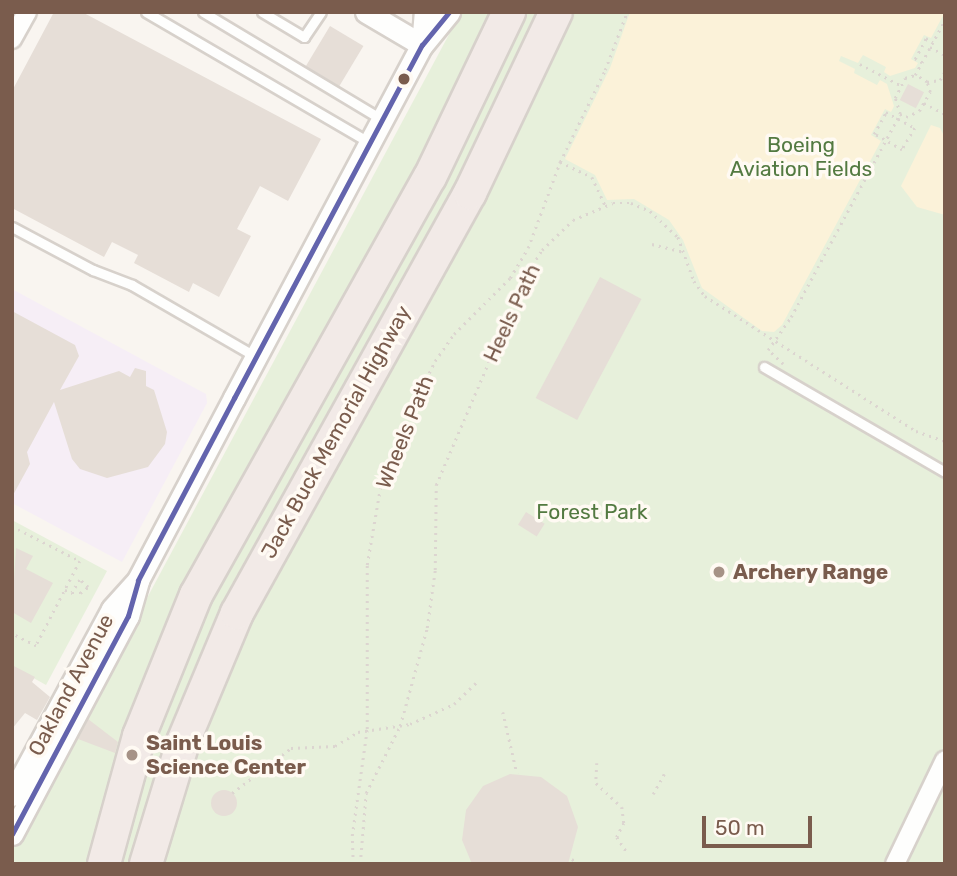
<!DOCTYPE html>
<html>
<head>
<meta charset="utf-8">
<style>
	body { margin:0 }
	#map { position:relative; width:957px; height:876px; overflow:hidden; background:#f9f5f0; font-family:Rubik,sans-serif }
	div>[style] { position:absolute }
	.education>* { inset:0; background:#f6eef6 }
	.green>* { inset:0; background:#e7f0db }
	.sand>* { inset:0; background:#fbf2d9 }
	.building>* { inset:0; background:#e6ded7; transform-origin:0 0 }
	.round { border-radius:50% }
	.path>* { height:2.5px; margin-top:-1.25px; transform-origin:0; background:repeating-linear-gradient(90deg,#dcd5d0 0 2px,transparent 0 7px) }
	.roads { filter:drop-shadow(2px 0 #d7d1cb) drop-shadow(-2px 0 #d7d1cb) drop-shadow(0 2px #d7d1cb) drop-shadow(0 -2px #d7d1cb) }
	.service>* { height:9px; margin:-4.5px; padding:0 4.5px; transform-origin:4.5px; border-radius:4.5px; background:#fefefd }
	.minor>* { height:18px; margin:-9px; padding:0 9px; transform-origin:9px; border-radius:9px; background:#fefefd }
	.tertiary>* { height:21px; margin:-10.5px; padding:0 10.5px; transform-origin:10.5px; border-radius:10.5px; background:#fefefd }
	.motorway>* { height:32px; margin:-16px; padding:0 16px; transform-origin:16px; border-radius:16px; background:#f2eae7 }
	.bus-1>* { height:5px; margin:-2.5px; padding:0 2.5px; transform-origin:2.5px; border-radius:2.5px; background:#6364ad }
	.dots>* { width:19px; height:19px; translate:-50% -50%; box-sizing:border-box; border:4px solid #fffaf3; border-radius:50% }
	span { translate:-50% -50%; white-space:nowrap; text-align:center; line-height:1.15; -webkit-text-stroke:7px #fffaf3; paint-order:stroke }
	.park-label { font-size:21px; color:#537a41 }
	.street-label { font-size:21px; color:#7a5c4d }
	.poi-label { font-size:21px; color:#7a5c4d; font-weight:700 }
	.left { translate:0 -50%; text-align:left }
	.frame { position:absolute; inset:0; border:14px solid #7a5c4d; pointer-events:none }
	.scale { position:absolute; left:702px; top:816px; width:110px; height:32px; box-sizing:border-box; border:4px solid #7a5c4d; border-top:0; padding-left:9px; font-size:21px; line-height:24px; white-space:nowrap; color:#7a5c4d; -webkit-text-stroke:5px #fffaf3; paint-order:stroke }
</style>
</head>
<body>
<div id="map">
	<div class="education">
		<i style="clip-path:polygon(12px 289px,206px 394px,207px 403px,122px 562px,12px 503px)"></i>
	</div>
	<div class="green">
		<i style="clip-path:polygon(461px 12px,945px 12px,945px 864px,12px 864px,12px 850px)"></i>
		<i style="clip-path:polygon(12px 520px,107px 571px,46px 685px,12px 666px)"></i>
	</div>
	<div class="sand">
		<i style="clip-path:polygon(630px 12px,945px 12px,931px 38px,924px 35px,911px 59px,918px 63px,915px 68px,890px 76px,884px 72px,886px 67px,863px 55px,858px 63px,841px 56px,839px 61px,855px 69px,854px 73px,877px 85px,880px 80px,887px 84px,894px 106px,891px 112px,885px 109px,871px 135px,881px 141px,782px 325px,774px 332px,762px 331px,702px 288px,683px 240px,669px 220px,634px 199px,607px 200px,595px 175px,565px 159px,610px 68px)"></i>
		<i style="clip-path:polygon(931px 125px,940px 128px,945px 138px,945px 215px,917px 207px,901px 186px)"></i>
	</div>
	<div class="building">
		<i style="clip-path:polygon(54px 12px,82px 12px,321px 139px,288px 201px,260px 186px,237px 229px,251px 236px,219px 297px,193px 283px,189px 292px,134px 263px,138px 255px,112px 242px,104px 257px,12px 208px,12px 91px)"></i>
		<i style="left:330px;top:26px;width:39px;height:47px;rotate:31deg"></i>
		<i style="left:908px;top:84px;width:18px;height:18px;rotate:27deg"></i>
		<i style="left:600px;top:277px;width:47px;height:137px;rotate:28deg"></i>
		<i style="clip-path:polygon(12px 311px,75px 345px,79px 356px,60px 390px,119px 371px,130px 377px,135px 368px,146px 371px,146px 386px,154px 390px,167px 432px,165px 444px,148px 467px,107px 478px,80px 469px,72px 459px,54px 402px,27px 452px,30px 464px,12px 497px)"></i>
		<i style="left:526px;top:512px;width:22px;height:15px;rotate:32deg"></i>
		<i style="clip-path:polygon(16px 548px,33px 556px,26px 569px,53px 583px,31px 623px,12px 612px)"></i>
		<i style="clip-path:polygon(12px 665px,35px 677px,32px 682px,50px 697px,37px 720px,25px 713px,12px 729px)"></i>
		<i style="clip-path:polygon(88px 719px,118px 742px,115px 753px,78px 739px)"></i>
		<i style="clip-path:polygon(510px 774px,541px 777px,567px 796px,578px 827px,568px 864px,472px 864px,462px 840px,466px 810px,483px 786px)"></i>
		<i class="round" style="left:211px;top:790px;width:26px;height:26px"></i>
	</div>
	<div class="path">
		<i style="left:930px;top:47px;width:17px;rotate:28deg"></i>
		<i style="left:922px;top:63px;width:8px;rotate:-150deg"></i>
		<i style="left:915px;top:59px;width:24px;rotate:-62deg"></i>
		<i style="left:926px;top:38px;width:8px;rotate:30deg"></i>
		<i style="left:860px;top:64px;width:47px;rotate:27.6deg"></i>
		<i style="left:927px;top:82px;width:13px;rotate:-9deg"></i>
		<i style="left:940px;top:80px;width:10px;rotate:-61deg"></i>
		<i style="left:924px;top:103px;width:24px;rotate:28deg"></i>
		<i style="left:886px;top:112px;width:33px;rotate:29deg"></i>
		<i style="left:915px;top:128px;width:26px;rotate:121deg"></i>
		<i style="left:902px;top:150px;width:32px;rotate:-150deg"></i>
		<i style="left:874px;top:134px;width:25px;rotate:-61deg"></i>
		<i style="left:900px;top:114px;width:7px;rotate:27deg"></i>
		<i style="left:906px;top:117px;width:14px;rotate:-25deg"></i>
		<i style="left:919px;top:111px;width:22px;rotate:-60deg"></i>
		<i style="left:930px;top:92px;width:10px;rotate:-107deg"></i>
		<i style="left:927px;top:82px;width:13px;rotate:-148deg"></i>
		<i style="left:560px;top:162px;width:35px;rotate:25deg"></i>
		<i style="left:592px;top:177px;width:31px;rotate:65deg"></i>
		<i style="left:652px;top:244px;width:34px;rotate:14deg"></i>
		<i style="left:783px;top:364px;width:21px;rotate:-137deg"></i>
		<i style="left:768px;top:350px;width:40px;rotate:-55.1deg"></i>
		<i style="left:791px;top:317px;width:230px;rotate:-61.8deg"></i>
		<i style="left:900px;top:114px;width:17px;rotate:-107deg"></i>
		<i style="left:895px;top:98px;width:22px;rotate:-63deg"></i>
		<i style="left:905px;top:78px;width:10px;rotate:-17deg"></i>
		<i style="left:915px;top:75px;width:63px;rotate:-61.4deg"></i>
		<i style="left:12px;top:526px;width:76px;rotate:27.2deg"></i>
		<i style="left:80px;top:561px;width:96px;rotate:117.4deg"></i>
		<i style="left:36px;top:646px;width:27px;rotate:-153deg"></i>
		<i style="left:65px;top:590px;width:8px;rotate:23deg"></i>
		<i style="left:72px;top:593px;width:8px"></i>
		<i style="left:80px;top:593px;width:10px;rotate:-37deg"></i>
		<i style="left:88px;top:587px;width:11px;rotate:-139deg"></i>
		<i style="left:80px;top:580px;width:15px;rotate:122deg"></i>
		<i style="left:503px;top:712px;width:63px;rotate:77.1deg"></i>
		<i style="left:597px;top:763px;width:20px;rotate:93deg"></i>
		<i style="left:596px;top:783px;width:35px;rotate:43deg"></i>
		<i style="left:622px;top:807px;width:16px;rotate:83deg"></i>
		<i style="left:624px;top:823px;width:16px;rotate:117deg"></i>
		<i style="left:617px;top:837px;width:17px;rotate:57deg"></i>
		<i style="left:232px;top:793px;width:74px;rotate:-37.3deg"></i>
		<i style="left:291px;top:748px;width:44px;rotate:-2.6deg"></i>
		<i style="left:335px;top:746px;width:27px;rotate:-31deg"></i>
		<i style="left:358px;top:732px;width:53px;rotate:-8.7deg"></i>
		<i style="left:410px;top:724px;width:48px;rotate:-24.4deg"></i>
		<i style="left:454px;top:704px;width:35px;rotate:-44deg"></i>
		<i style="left:653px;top:794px;width:23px;rotate:-61deg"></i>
		<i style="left:572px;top:859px;width:9px;rotate:32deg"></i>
		<i style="left:353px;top:864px;width:28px;rotate:-92deg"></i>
		<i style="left:352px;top:836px;width:108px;rotate:-82deg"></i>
		<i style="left:367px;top:729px;width:164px;rotate:-90deg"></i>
		<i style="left:367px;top:565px;width:77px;rotate:-80.3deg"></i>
		<i style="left:380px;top:489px;width:70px;rotate:-70deg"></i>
		<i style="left:404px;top:423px;width:69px;rotate:-63.4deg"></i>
		<i style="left:435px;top:361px;width:33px;rotate:-55deg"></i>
		<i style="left:454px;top:334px;width:79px;rotate:-45deg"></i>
		<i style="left:510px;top:278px;width:35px;rotate:-59deg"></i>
		<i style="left:528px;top:248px;width:92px;rotate:-69.6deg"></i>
		<i style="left:560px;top:162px;width:102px;rotate:-63.9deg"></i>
		<i style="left:605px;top:70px;width:62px;rotate:-69.2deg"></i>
		<i style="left:360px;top:864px;width:71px;rotate:-85.2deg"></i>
		<i style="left:366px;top:793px;width:75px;rotate:-63.1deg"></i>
		<i style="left:400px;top:726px;width:102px;rotate:-74.6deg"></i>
		<i style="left:427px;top:628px;width:59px;rotate:-82.1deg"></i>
		<i style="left:435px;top:570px;width:85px;rotate:-89.3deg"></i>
		<i style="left:436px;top:485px;width:226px;rotate:-66.8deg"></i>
		<i style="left:525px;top:277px;width:32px;rotate:-58deg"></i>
		<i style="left:542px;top:250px;width:43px;rotate:-44.1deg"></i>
		<i style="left:573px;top:220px;width:43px;rotate:-23deg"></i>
		<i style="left:613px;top:203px;width:18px"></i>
		<i style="left:631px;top:203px;width:21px;rotate:23deg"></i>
		<i style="left:650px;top:211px;width:38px;rotate:43deg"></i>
		<i style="left:678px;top:237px;width:47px;rotate:70deg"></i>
		<i style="left:694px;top:281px;width:19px;rotate:54deg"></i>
		<i style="left:705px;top:296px;width:250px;rotate:32.6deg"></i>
		<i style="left:916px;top:431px;width:31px;rotate:19deg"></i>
	</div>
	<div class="roads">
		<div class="service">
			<i style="left:146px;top:12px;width:259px;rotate:30.3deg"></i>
			<i style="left:203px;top:12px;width:208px;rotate:31deg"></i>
			<i style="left:262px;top:12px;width:49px;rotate:30.8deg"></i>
			<i style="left:304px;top:37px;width:30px;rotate:-56deg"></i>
			<i style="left:12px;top:227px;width:92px;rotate:28deg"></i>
			<i style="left:93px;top:270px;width:42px;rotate:21deg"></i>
			<i style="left:132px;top:285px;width:143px;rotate:30.1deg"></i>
			<i style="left:764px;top:367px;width:209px;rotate:30.1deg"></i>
		</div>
		<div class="minor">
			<i style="left:12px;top:39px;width:31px;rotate:-61deg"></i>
			<i style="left:895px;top:864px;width:115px;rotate:-64.3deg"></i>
		</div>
		<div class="tertiary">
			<i style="left:366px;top:12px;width:65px;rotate:30.5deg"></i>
			<i style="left:422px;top:45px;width:33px;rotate:-85deg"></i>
			<i style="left:12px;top:795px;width:211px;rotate:-61.7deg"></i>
			<i style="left:112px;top:609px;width:39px;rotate:-48deg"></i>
			<i style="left:12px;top:834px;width:247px;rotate:-62deg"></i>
			<i style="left:128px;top:616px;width:37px;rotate:-74deg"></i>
			<i style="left:138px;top:580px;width:206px;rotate:-62.2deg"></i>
			<i style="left:234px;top:398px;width:400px;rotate:-62deg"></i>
			<i style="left:422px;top:45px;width:43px;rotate:-50.7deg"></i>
		</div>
		<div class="motorway">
			<i style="left:104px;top:864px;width:133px;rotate:-74.7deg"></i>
			<i style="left:139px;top:736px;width:152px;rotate:-68deg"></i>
			<i style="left:196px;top:595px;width:479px;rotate:-60.8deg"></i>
			<i style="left:430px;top:177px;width:183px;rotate:-64.4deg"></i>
			<i style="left:146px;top:864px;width:127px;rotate:-73.1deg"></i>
			<i style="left:183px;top:742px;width:140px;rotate:-67.3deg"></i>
			<i style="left:237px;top:613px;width:480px;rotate:-61deg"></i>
			<i style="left:470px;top:193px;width:200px;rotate:-64.6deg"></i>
		</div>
	</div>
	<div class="bus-1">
		<i style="left:12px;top:834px;width:247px;rotate:-62deg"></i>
		<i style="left:128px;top:616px;width:37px;rotate:-74deg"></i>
		<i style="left:138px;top:580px;width:206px;rotate:-62.2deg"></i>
		<i style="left:234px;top:398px;width:400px;rotate:-62deg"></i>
		<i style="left:422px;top:45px;width:43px;rotate:-50.7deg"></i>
	</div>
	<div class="dots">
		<i style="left:404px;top:79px;background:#7a5c4d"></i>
		<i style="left:719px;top:572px;background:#a69286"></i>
		<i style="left:132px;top:755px;background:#a69286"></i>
	</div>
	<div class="park-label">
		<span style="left:801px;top:157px">Boeing<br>Aviation Fields</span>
		<span style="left:592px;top:512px">Forest Park</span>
	</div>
	<div class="street-label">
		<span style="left:512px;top:313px;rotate:-65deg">Heels Path</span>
		<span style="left:336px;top:432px;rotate:-61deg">Jack Buck Memorial Highway</span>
		<span style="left:405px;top:432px;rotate:-68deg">Wheels Path</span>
		<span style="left:71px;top:685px;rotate:-62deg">Oakland Avenue</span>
	</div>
	<div class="poi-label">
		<span class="left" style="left:733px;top:572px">Archery Range</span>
		<span class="left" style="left:146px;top:755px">Saint Louis<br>Science Center</span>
	</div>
	<div class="frame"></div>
	<div class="scale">50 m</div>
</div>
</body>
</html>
